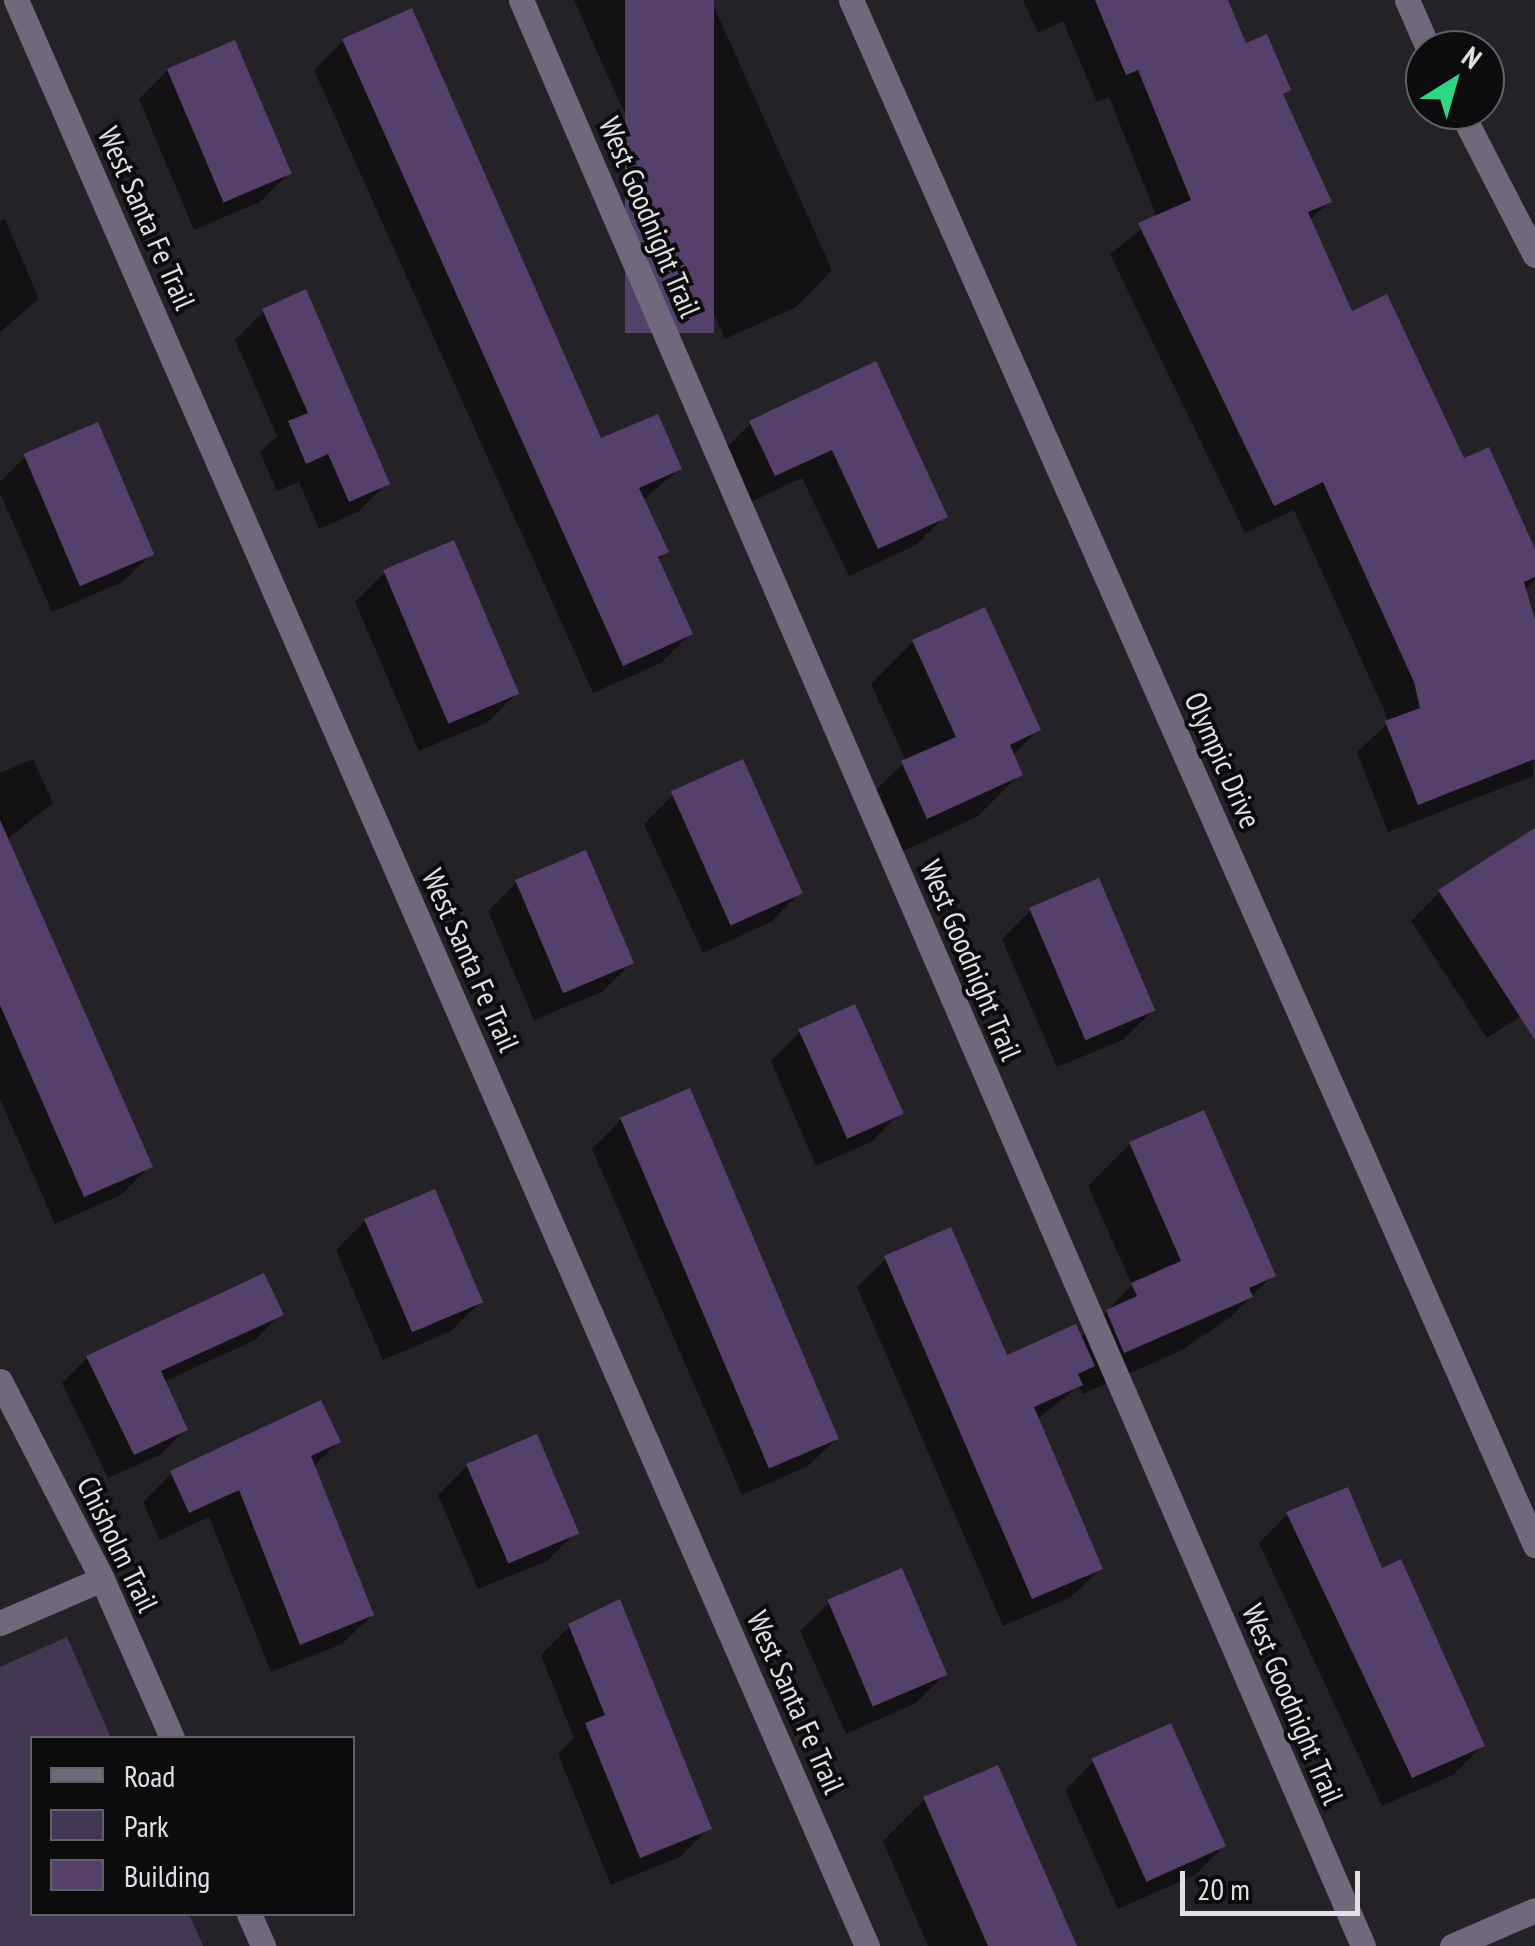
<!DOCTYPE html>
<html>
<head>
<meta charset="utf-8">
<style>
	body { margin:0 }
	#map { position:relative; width:1535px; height:1946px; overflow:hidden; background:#242127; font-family:"PT Sans Narrow",sans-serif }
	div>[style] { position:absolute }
	.green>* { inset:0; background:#443754 }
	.shadow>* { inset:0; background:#0007 }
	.building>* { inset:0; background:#55406b; transform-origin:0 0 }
	.minor>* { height:25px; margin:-12.5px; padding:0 12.5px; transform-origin:12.5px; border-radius:12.5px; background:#71687c }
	span { translate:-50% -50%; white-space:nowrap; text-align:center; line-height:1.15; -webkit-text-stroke:8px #0c0b0e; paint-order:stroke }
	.street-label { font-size:30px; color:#e1e0e4 }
	.legend { position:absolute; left:30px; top:1736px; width:325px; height:180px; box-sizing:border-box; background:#0c0b0e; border:2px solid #616064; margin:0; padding:12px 18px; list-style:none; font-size:30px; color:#e1e0e4 }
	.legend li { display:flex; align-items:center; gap:20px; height:50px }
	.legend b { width:50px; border:2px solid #616064 }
	.north { position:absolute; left:1405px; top:30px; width:100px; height:100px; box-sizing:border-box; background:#0c0b0e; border:2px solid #616064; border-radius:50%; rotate:37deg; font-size:28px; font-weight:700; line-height:40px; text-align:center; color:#e1e0e4 }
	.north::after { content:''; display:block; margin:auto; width:35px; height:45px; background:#2ed883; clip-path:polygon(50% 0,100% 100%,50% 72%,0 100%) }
	.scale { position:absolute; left:1180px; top:1871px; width:180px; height:45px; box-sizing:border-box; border:5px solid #e1e0e4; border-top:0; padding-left:12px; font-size:30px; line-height:35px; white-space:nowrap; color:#e1e0e4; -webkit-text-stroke:8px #0c0b0e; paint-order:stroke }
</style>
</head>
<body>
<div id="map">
	<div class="green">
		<i style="clip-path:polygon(67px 1637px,111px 1738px,32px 1738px,32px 1914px,189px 1914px,203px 1946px,0 1946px,0 1667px)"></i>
	</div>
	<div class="shadow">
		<i style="clip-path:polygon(574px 0,711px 0,832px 270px,796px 307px,725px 339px)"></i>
		<i style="clip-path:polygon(1023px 0,1226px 0,1245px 47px,1288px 90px,1282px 96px,1329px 202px,1309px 221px,1350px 314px,1535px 555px,1535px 579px,1525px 590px,1535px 620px,1533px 776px,1388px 832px,1357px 752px,1388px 723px,1385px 712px,1294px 510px,1245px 533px,1110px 254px,1157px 217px,1109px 97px,1097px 102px,1063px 21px,1038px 33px)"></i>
		<i style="clip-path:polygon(343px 41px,600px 441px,679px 469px,642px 501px,666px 551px,657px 561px,690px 634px,661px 663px,593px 693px,314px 70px)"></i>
		<i style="clip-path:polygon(168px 70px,289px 173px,260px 202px,194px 230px,139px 99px)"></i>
		<i style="clip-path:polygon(5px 219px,39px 299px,0 332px,0 221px)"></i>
		<i style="clip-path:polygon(264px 311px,387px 483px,358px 512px,319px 529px,299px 482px,277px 491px,260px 452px,277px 436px,235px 340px)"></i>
		<i style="clip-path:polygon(875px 365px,945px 516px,916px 545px,849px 576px,802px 478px,746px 504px,722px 452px,751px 423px)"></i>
		<i style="clip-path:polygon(26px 456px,152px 553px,123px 582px,52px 612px,0 493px,0 482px)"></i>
		<i style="clip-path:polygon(384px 573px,517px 693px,488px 722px,419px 751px,355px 602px)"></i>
		<i style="clip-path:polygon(913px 642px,1038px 730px,1012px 756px,1020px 774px,978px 816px,885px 860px,860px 805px,906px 761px,871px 684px)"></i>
		<i style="clip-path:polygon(33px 759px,53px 803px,6px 840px,150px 1166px,121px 1195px,55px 1224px,0 1099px,0 773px)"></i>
		<i style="clip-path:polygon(673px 795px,800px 892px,771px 922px,703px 953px,644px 824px)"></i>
		<i style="clip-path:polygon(1535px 831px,1535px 1007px,1487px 1038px,1411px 921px,1440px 892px)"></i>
		<i style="clip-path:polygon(517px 882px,631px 963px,602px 992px,534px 1020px,488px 911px)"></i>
		<i style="clip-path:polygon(1031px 910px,1152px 1011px,1123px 1040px,1057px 1067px,1002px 939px)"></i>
		<i style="clip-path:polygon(800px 1032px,900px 1113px,871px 1142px,816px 1166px,771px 1061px)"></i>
		<i style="clip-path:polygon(621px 1120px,838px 1437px,808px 1466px,742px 1495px,592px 1149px)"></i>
		<i style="clip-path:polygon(1130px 1144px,1273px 1275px,1231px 1317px,1180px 1351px,1082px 1394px,1079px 1386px,1036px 1420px,1100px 1569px,1071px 1597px,1003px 1626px,857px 1287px,886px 1259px,1006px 1358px,1080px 1339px,1132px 1285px,1088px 1186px)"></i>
		<i style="clip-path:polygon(365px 1221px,480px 1302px,451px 1331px,383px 1360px,336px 1250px)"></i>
		<i style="clip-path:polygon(280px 1315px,255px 1340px,163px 1382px,185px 1430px,160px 1455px,108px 1478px,62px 1383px,87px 1358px)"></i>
		<i style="clip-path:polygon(338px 1442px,313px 1467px,372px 1615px,342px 1644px,271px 1672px,209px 1517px,160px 1540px,143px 1502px,172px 1473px)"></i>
		<i style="clip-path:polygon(467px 1466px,576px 1532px,547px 1561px,478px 1589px,438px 1495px)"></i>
		<i style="clip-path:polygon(1288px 1514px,1381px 1572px,1482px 1746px,1453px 1775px,1382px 1806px,1259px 1543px)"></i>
		<i style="clip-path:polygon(830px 1602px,945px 1674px,916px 1703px,846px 1734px,800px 1631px)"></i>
		<i style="clip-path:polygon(570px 1626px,709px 1828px,680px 1857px,611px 1885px,558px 1754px,574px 1738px,541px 1655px)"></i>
		<i style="clip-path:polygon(1094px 1761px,1224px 1846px,1195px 1875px,1118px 1909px,1065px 1790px)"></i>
		<i style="clip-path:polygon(925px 1799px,1067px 1946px,928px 1946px,883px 1841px)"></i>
	</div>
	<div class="building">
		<i style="left:625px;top:0;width:89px;height:333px"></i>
		<i style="clip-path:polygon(1095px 0,1228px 0,1246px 43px,1267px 34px,1291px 90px,1283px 94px,1332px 202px,1308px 212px,1352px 311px,1387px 294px,1464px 458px,1489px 447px,1535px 549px,1535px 577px,1524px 582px,1535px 620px,1535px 759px,1418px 805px,1385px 721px,1420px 708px,1414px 682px,1323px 482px,1274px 506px,1138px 223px,1191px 200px,1138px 70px,1126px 75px)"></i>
		<i style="clip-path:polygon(412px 8px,601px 438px,658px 414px,682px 469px,639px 488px,669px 552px,658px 557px,693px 634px,623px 666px,342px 39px)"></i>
		<i style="left:235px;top:40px;width:145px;height:74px;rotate:67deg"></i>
		<i style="clip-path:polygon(306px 289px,390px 484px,349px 502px,328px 454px,306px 464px,288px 421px,308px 413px,262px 309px)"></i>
		<i style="clip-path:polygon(876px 361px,948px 517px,878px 549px,832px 450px,775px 476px,749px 421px)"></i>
		<i style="left:98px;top:422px;width:144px;height:81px;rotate:67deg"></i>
		<i style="left:454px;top:540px;width:167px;height:77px;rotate:67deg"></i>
		<i style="clip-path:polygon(985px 607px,1041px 730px,1010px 745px,1023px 775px,927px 819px,901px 761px,956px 737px,912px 640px)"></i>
		<i style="left:743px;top:759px;width:147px;height:79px;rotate:66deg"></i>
		<i style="clip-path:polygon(0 820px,153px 1167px,84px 1197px,0 1005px)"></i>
		<i style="clip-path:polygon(1535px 828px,1535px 1040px,1438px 890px)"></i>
		<i style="left:586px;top:850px;width:123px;height:77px;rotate:67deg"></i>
		<i style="left:1099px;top:878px;width:144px;height:76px;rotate:67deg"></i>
		<i style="left:855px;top:1004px;width:120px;height:62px;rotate:66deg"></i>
		<i style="left:690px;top:1088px;width:381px;height:76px;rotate:67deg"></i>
		<i style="clip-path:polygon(1204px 1110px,1276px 1276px,1249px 1288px,1253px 1297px,1124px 1353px,1106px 1310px,1137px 1296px,1131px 1283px,1181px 1261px,1129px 1142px)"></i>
		<i style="left:435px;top:1189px;width:123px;height:77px;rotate:67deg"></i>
		<i style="clip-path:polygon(951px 1227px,1007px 1355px,1076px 1324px,1095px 1366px,1078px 1374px,1083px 1385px,1034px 1407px,1103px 1569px,1032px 1599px,884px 1256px)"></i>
		<i style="clip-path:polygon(264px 1273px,284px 1315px,161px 1371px,188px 1430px,134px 1455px,86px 1356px)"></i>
		<i style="clip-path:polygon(321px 1400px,341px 1442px,311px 1456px,374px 1615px,300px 1645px,239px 1490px,189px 1513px,170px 1471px)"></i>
		<i style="left:537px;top:1434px;width:108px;height:77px;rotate:67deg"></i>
		<i style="clip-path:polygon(1348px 1487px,1382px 1568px,1401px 1559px,1485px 1746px,1412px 1778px,1286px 1512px)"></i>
		<i style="left:902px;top:1568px;width:116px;height:81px;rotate:67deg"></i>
		<i style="clip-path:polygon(620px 1599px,712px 1829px,640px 1858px,585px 1723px,605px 1715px,568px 1624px)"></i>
		<i style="left:1171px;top:1723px;width:135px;height:87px;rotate:66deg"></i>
		<i style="clip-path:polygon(998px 1765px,1077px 1946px,988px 1946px,923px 1797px)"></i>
	</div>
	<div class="minor">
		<i style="left:16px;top:0;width:2124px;rotate:66.38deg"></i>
		<i style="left:521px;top:0;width:2120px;rotate:66.6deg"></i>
		<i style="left:851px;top:0;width:1690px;rotate:66.12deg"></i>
		<i style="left:1407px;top:0;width:55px;rotate:66.3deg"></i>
		<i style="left:1460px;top:110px;width:163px;rotate:62.7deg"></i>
		<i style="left:0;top:1381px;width:223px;rotate:62.7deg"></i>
		<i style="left:102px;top:1579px;width:174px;rotate:66.2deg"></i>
		<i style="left:0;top:1623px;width:111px;rotate:-23.3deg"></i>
		<i style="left:249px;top:1914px;width:35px;rotate:66deg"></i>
		<i style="left:1452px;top:1946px;width:90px;rotate:-23.4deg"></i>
	</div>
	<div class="street-label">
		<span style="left:650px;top:217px;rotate:67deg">West Goodnight Trail</span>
		<span style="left:147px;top:218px;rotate:66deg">West Santa Fe Trail</span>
		<span style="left:1223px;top:760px;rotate:66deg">Olympic Drive</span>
		<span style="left:471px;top:960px;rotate:66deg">West Santa Fe Trail</span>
		<span style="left:971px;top:960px;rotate:67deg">West Goodnight Trail</span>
		<span style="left:118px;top:1544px;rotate:64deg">Chisholm Trail</span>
		<span style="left:796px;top:1702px;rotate:66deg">West Santa Fe Trail</span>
		<span style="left:1293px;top:1704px;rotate:67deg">West Goodnight Trail</span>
	</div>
	<ul class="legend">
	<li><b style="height:12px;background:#71687c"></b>Road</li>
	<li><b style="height:28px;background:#443754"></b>Park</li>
	<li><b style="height:28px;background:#55406b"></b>Building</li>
	</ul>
	<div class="north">N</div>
	<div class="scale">20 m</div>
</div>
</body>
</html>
